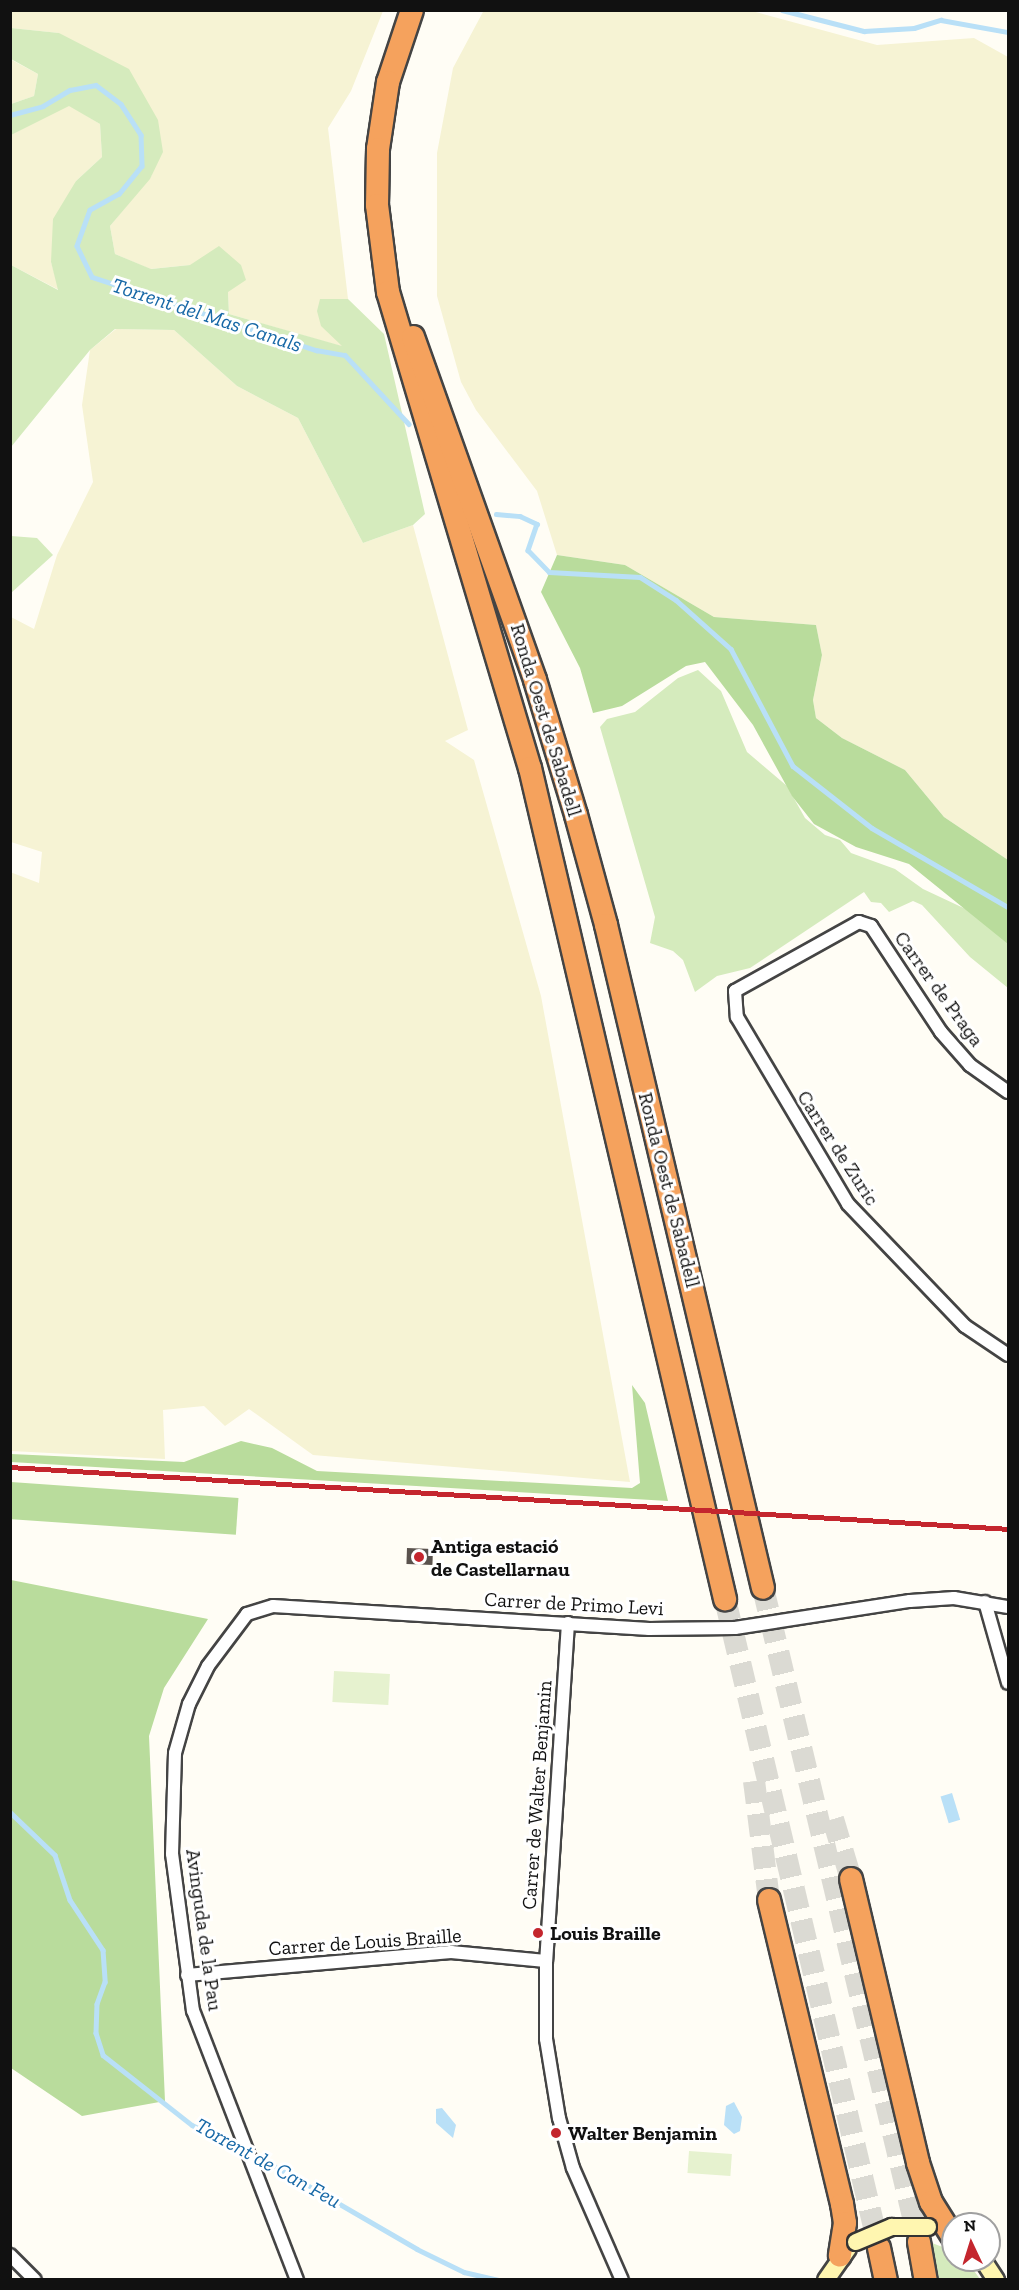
<!DOCTYPE html>
<html>
<head>
<meta charset="utf-8">
<style>
	body { margin:0 }
	#map { position:relative; width:1019px; height:2290px; overflow:hidden; background:#fffdf5; font-family:"Zilla Slab",serif }
	div>[style] { position:absolute }
	.farmland>* { inset:0; background:#f6f3d4 }
	.green>* { inset:0; background:#d5ebbd }
	.forest>* { inset:0; background:#b9dc9c; transform-origin:0 0 }
	.pitch>* { inset:0; background:#e6f2cf; transform-origin:0 0 }
	.water>* { inset:0; background:#b9e0f7; transform-origin:0 0 }
	.stream>* { height:4.5px; margin:-2.25px; padding:0 2.25px; transform-origin:2.25px; border-radius:2.25px; background:#b9e0f7 }
	.building>* { inset:0; background:#5a524d; transform-origin:0 0 }
	.motorway-tunnel>* { height:22px; margin-top:-11px; transform-origin:0; background:repeating-linear-gradient(90deg,#dbdad3 0 22px,transparent 0 33px) }
	.roads { filter:drop-shadow(2px 0 #444) drop-shadow(-2px 0 #444) drop-shadow(0 2px #444) drop-shadow(0 -2px #444) }
	.minor>* { height:12px; margin:-6px; padding:0 6px; transform-origin:6px; border-radius:6px; background:#fff }
	.secondary>* { height:16px; margin:-8px; padding:0 8px; transform-origin:8px; border-radius:8px; background:#fff6b0 }
	.motorway>* { height:22px; margin:-11px; padding:0 11px; transform-origin:11px; border-radius:11px; background:#f5a25d }
	.rail>* { height:4.5px; margin:-2.25px; padding:0 2.25px; transform-origin:2.25px; border-radius:2.25px; background:#c4262e }
	.bridges { filter:drop-shadow(2px 0 #333) drop-shadow(-2px 0 #333) drop-shadow(0 2px #333) drop-shadow(0 -2px #333) }
	.secondary-bridge>* { height:16px; margin:-8px; padding:0 8px; transform-origin:8px; border-radius:8px; background:#fff6b0 }
	.dots>* { width:16px; height:16px; translate:-50% -50%; box-sizing:border-box; border:3px solid #fff; border-radius:50% }
	span { translate:-50% -50%; white-space:nowrap; text-align:center; line-height:1.15; -webkit-text-stroke:6px #fff; paint-order:stroke }
	.street-label { font-size:20px; color:#111 }
	.poi-label { font-size:20px; color:#111; font-weight:700 }
	.left { translate:0 -50%; text-align:left }
	.water-label { font-size:21px; color:#1768a6; font-style:italic }
	.frame { position:absolute; inset:0; border:12px solid #111; pointer-events:none }
	.north { position:absolute; left:941px; top:2212px; width:60px; height:60px; box-sizing:border-box; background:#fff; border:2px solid #a0a0a0; border-radius:50%; rotate:356deg; font-size:16px; font-weight:700; line-height:24px; text-align:center; color:#111 }
	.north::after { content:''; display:block; margin:auto; width:21px; height:27px; background:#c4262e; clip-path:polygon(50% 0,100% 100%,50% 72%,0 100%) }
</style>
</head>
<body>
<div id="map">
	<div class="farmland">
		<i style="clip-path:polygon(11px 10px,383px 11px,351px 91px,328px 128px,348px 299px,320px 299px,344px 347px,229px 314px,228px 292px,190px 265px,150px 269px,115px 254px,110px 226px,152px 175px,59px 33px,11px 28px)"></i>
		<i style="clip-path:polygon(484px 10px,752px 11px,877px 45px,974px 38px,1008px 57px,1008px 860px,944px 817px,905px 770px,842px 738px,816px 718px,813px 700px,822px 655px,816px 625px,714px 617px,625px 565px,557px 555px,537px 491px,476px 410px,461px 382px,437px 296px,437px 153px,453px 68px)"></i>
		<i style="clip-path:polygon(10px 59px,38px 74px,34px 96px,11px 104px)"></i>
		<i style="clip-path:polygon(69px 105px,100px 124px,102px 157px,76px 181px,51px 262px,59px 290px,11px 265px,10px 135px)"></i>
		<i style="clip-path:polygon(116px 329px,174px 330px,237px 386px,298px 418px,363px 543px,413px 525px,468px 730px,445px 741px,474px 760px,541px 996px,630px 1482px,313px 1455px,249px 1409px,225px 1426px,204px 1406px,163px 1410px,165px 1459px,11px 1451px,10px 872px,39px 883px,42px 852px,11px 842px,11px 617px,34px 629px,57px 555px,93px 482px,82px 405px,90px 350px)"></i>
	</div>
	<div class="green">
		<i style="clip-path:polygon(11px 28px,59px 33px,129px 69px,158px 120px,163px 152px,150px 179px,110px 226px,115px 254px,151px 269px,190px 265px,219px 246px,241px 265px,246px 280px,228px 292px,229px 314px,342px 346px,321px 326px,317px 311px,320px 299px,348px 299px,384px 334px,425px 514px,413px 525px,363px 543px,298px 418px,237px 386px,174px 330px,115px 329px,90px 350px,11px 447px,11px 265px,58px 290px,51px 262px,53px 219px,76px 181px,102px 157px,100px 124px,69px 106px,11px 135px,11px 104px,34px 96px,38px 74px,11px 59px)"></i>
		<i style="clip-path:polygon(11px 536px,37px 538px,53px 555px,11px 593px)"></i>
		<i style="clip-path:polygon(698px 670px,721px 691px,747px 752px,787px 786px,805px 818px,825px 835px,840px 840px,851px 853px,895px 869px,923px 889px,987px 919px,1008px 937px,1008px 988px,970px 957px,922px 905px,913px 901px,889px 912px,881px 903px,871px 902px,864px 892px,750px 968px,717px 976px,695px 992px,683px 960px,673px 951px,650px 943px,655px 917px,600px 727px,607px 719px,635px 712px,678px 678px)"></i>
		<i style="clip-path:polygon(932px 2243px,953px 2251px,953px 2260px,966px 2260px,980px 2279px,939px 2279px)"></i>
	</div>
	<div class="forest">
		<i style="clip-path:polygon(557px 555px,625px 565px,714px 617px,816px 625px,822px 655px,813px 700px,816px 718px,842px 738px,905px 770px,944px 817px,1008px 860px,1008px 944px,909px 864px,856px 847px,814px 824px,792px 796px,753px 725px,705px 662px,686px 666px,622px 706px,593px 713px,580px 668px,541px 592px)"></i>
		<i style="clip-path:polygon(632px 1385px,645px 1403px,668px 1501px,11px 1462px,11px 1454px,184px 1462px,241px 1441px,272px 1448px,317px 1471px,632px 1488px,640px 1483px)"></i>
		<i style="left:11px;top:1482px;width:228px;height:37px;rotate:4deg"></i>
		<i style="clip-path:polygon(11px 1580px,208px 1619px,164px 1688px,149px 1736px,165px 2101px,82px 2116px,11px 2068px)"></i>
	</div>
	<div class="pitch">
		<i style="left:334px;top:1671px;width:56px;height:31px;rotate:3deg"></i>
		<i style="left:689px;top:2151px;width:43px;height:22px;rotate:4deg"></i>
	</div>
	<div class="water">
		<i style="left:952px;top:1793px;width:28px;height:12px;rotate:73deg"></i>
		<i style="clip-path:polygon(734px 2102px,742px 2117px,740px 2131px,734px 2134px,724px 2125px,726px 2106px)"></i>
		<i style="clip-path:polygon(442px 2108px,456px 2125px,453px 2138px,436px 2123px,436px 2109px)"></i>
	</div>
	<div class="stream">
		<i style="left:782px;top:10px;width:85px;rotate:14.4deg"></i>
		<i style="left:864px;top:31px;width:50px;rotate:-3.4deg"></i>
		<i style="left:914px;top:28px;width:28px;rotate:-17deg"></i>
		<i style="left:941px;top:20px;width:68px;rotate:10.2deg"></i>
		<i style="left:10px;top:115px;width:34px;rotate:-15deg"></i>
		<i style="left:43px;top:106px;width:31px;rotate:-31deg"></i>
		<i style="left:70px;top:90px;width:26px;rotate:-11deg"></i>
		<i style="left:96px;top:85px;width:31px;rotate:37deg"></i>
		<i style="left:121px;top:104px;width:37px;rotate:57deg"></i>
		<i style="left:141px;top:135px;width:31px;rotate:88deg"></i>
		<i style="left:142px;top:166px;width:36px;rotate:129deg"></i>
		<i style="left:119px;top:194px;width:33px;rotate:151deg"></i>
		<i style="left:90px;top:210px;width:38px;rotate:110deg"></i>
		<i style="left:77px;top:246px;width:34px;rotate:64deg"></i>
		<i style="left:92px;top:277px;width:236px;rotate:18.1deg"></i>
		<i style="left:316px;top:350px;width:29px;rotate:10deg"></i>
		<i style="left:345px;top:355px;width:94px;rotate:47.2deg"></i>
		<i style="left:496px;top:514px;width:24px;rotate:5deg"></i>
		<i style="left:520px;top:516px;width:19px;rotate:25deg"></i>
		<i style="left:537px;top:524px;width:28px;rotate:109deg"></i>
		<i style="left:528px;top:550px;width:30px;rotate:46deg"></i>
		<i style="left:549px;top:572px;width:91px;rotate:3.1deg"></i>
		<i style="left:640px;top:577px;width:43px;rotate:32.6deg"></i>
		<i style="left:676px;top:600px;width:74px;rotate:41.7deg"></i>
		<i style="left:731px;top:649px;width:132px;rotate:62.1deg"></i>
		<i style="left:793px;top:766px;width:100px;rotate:38.1deg"></i>
		<i style="left:872px;top:828px;width:157px;rotate:30.2deg"></i>
		<i style="left:10px;top:1812px;width:62px;rotate:43.7deg"></i>
		<i style="left:55px;top:1855px;width:47px;rotate:71.6deg"></i>
		<i style="left:70px;top:1900px;width:60px;rotate:56.6deg"></i>
		<i style="left:103px;top:1950px;width:32px;rotate:86deg"></i>
		<i style="left:105px;top:1982px;width:23px;rotate:110deg"></i>
		<i style="left:97px;top:2004px;width:29px;rotate:92deg"></i>
		<i style="left:96px;top:2033px;width:23px;rotate:72deg"></i>
		<i style="left:103px;top:2055px;width:113px;rotate:38.2deg"></i>
		<i style="left:192px;top:2125px;width:55px;rotate:25.6deg"></i>
		<i style="left:250px;top:2152px;width:193px;rotate:30.1deg"></i>
		<i style="left:417px;top:2249px;width:52px;rotate:26.1deg"></i>
		<i style="left:464px;top:2272px;width:36px;rotate:13deg"></i>
	</div>
	<div class="building">
		<i style="left:407px;top:1548px;width:26px;height:16px;rotate:2deg"></i>
	</div>
	<div class="motorway-tunnel">
		<i style="left:763px;top:1588px;width:672px;rotate:76.58deg"></i>
		<i style="left:725px;top:1599px;width:667px;rotate:76.65deg"></i>
		<i style="left:754px;top:1781px;width:120px;rotate:82.8deg"></i>
		<i style="left:833px;top:1819px;width:63px;rotate:73.3deg"></i>
	</div>
	<div class="roads">
		<div class="minor">
			<i style="left:1008px;top:1092px;width:47px;rotate:-144.6deg"></i>
			<i style="left:970px;top:1065px;width:44px;rotate:-131.3deg"></i>
			<i style="left:941px;top:1032px;width:127px;rotate:-123.4deg"></i>
			<i style="left:871px;top:926px;width:13px;rotate:-162deg"></i>
			<i style="left:859px;top:922px;width:142px;rotate:150.9deg"></i>
			<i style="left:735px;top:991px;width:26px;rotate:86deg"></i>
			<i style="left:737px;top:1017px;width:217px;rotate:59.3deg"></i>
			<i style="left:848px;top:1204px;width:169px;rotate:46.2deg"></i>
			<i style="left:965px;top:1326px;width:52px;rotate:34deg"></i>
			<i style="left:985px;top:1602px;width:84px;rotate:74.1deg"></i>
			<i style="left:568px;top:1623px;width:339px;rotate:93.7deg"></i>
			<i style="left:546px;top:1961px;width:78px;rotate:90deg"></i>
			<i style="left:546px;top:2039px;width:80px;rotate:80.7deg"></i>
			<i style="left:559px;top:2118px;width:52px;rotate:74.4deg"></i>
			<i style="left:573px;top:2168px;width:122px;rotate:66.4deg"></i>
			<i style="left:187px;top:1975px;width:265px;rotate:-5deg"></i>
			<i style="left:451px;top:1952px;width:95px;rotate:5.4deg"></i>
			<i style="left:10px;top:2255px;width:35px;rotate:45deg"></i>
			<i style="left:297px;top:2280px;width:288px;rotate:-111.1deg"></i>
			<i style="left:193px;top:2011px;width:158px;rotate:-97.6deg"></i>
			<i style="left:172px;top:1854px;width:101px;rotate:-88.3deg"></i>
			<i style="left:175px;top:1753px;width:51px;rotate:-74.1deg"></i>
			<i style="left:189px;top:1704px;width:42px;rotate:-63.4deg"></i>
			<i style="left:208px;top:1666px;width:65px;rotate:-53.1deg"></i>
			<i style="left:247px;top:1614px;width:27px;rotate:-17deg"></i>
			<i style="left:273px;top:1606px;width:377px;rotate:3.5deg"></i>
			<i style="left:649px;top:1629px;width:86px;rotate:-0.7deg"></i>
			<i style="left:735px;top:1628px;width:177px;rotate:-8.8deg"></i>
			<i style="left:910px;top:1601px;width:44px;rotate:-3.9deg"></i>
			<i style="left:954px;top:1598px;width:55px;rotate:9.5deg"></i>
		</div>
		<div class="secondary">
			<i style="left:983px;top:2260px;width:24px;rotate:57deg"></i>
			<i style="left:826px;top:2280px;width:38px;rotate:-55deg"></i>
		</div>
		<div class="motorway">
			<i style="left:412px;top:10px;width:76px;rotate:108.4deg"></i>
			<i style="left:388px;top:82px;width:68px;rotate:98.5deg"></i>
			<i style="left:378px;top:149px;width:56px;rotate:91deg"></i>
			<i style="left:377px;top:205px;width:88px;rotate:82.8deg"></i>
			<i style="left:388px;top:292px;width:497px;rotate:73.4deg"></i>
			<i style="left:530px;top:768px;width:854px;rotate:76.79deg"></i>
			<i style="left:413px;top:337px;width:364px;rotate:70.4deg"></i>
			<i style="left:535px;top:680px;width:141px;rotate:73.1deg"></i>
			<i style="left:576px;top:815px;width:114px;rotate:74.7deg"></i>
			<i style="left:606px;top:925px;width:681px;rotate:76.68deg"></i>
			<i style="left:851px;top:1879px;width:292px;rotate:76.7deg"></i>
			<i style="left:918px;top:2163px;width:41px;rotate:71.6deg"></i>
			<i style="left:931px;top:2202px;width:39px;rotate:58deg"></i>
			<i style="left:769px;top:1900px;width:313px;rotate:76.5deg"></i>
			<i style="left:842px;top:2204px;width:19px;rotate:81deg"></i>
			<i style="left:845px;top:2223px;width:33px;rotate:99deg"></i>
			<i style="left:919px;top:2242px;width:39px;rotate:80deg"></i>
			<i style="left:879px;top:2248px;width:33px;rotate:78deg"></i>
		</div>
	</div>
	<div class="rail">
		<i style="left:10px;top:1467px;width:1000px;rotate:3.55deg"></i>
	</div>
	<div class="bridges">
		<div class="secondary-bridge">
			<i style="left:856px;top:2242px;width:39px;rotate:-23deg"></i>
			<i style="left:892px;top:2227px;width:36px"></i>
		</div>
	</div>
	<div class="dots">
		<i style="left:419px;top:1557px;background:#c4262e"></i>
		<i style="left:538px;top:1933px;background:#c4262e"></i>
		<i style="left:556px;top:2133px;background:#c4262e"></i>
	</div>
	<div class="street-label">
		<span style="left:546px;top:720px;rotate:73deg">Ronda Oest de Sabadell</span>
		<span style="left:939px;top:989px;rotate:54deg">Carrer de Praga</span>
		<span style="left:838px;top:1148px;rotate:57deg">Carrer de Zuric</span>
		<span style="left:669px;top:1190px;rotate:76deg">Ronda Oest de Sabadell</span>
		<span style="left:574px;top:1604px;rotate:3deg">Carrer de Primo Levi</span>
		<span style="left:537px;top:1795px;rotate:-86deg">Carrer de Walter Benjamin</span>
		<span style="left:204px;top:1930px;rotate:82deg">Avinguda de la Pau</span>
		<span style="left:365px;top:1942px;rotate:-4deg">Carrer de Louis Braille</span>
	</div>
	<div class="poi-label">
		<span class="left" style="left:431px;top:1558px">Antiga estació<br>de Castellarnau</span>
		<span class="left" style="left:550px;top:1933px">Louis Braille</span>
		<span class="left" style="left:568px;top:2133px">Walter Benjamin</span>
	</div>
	<div class="water-label">
		<span style="left:207px;top:315px;rotate:18deg">Torrent del Mas Canals</span>
		<span style="left:268px;top:2163px;rotate:29deg">Torrent de Can Feu</span>
	</div>
	<div class="frame"></div>
	<div class="north">N</div>
</div>
</body>
</html>
